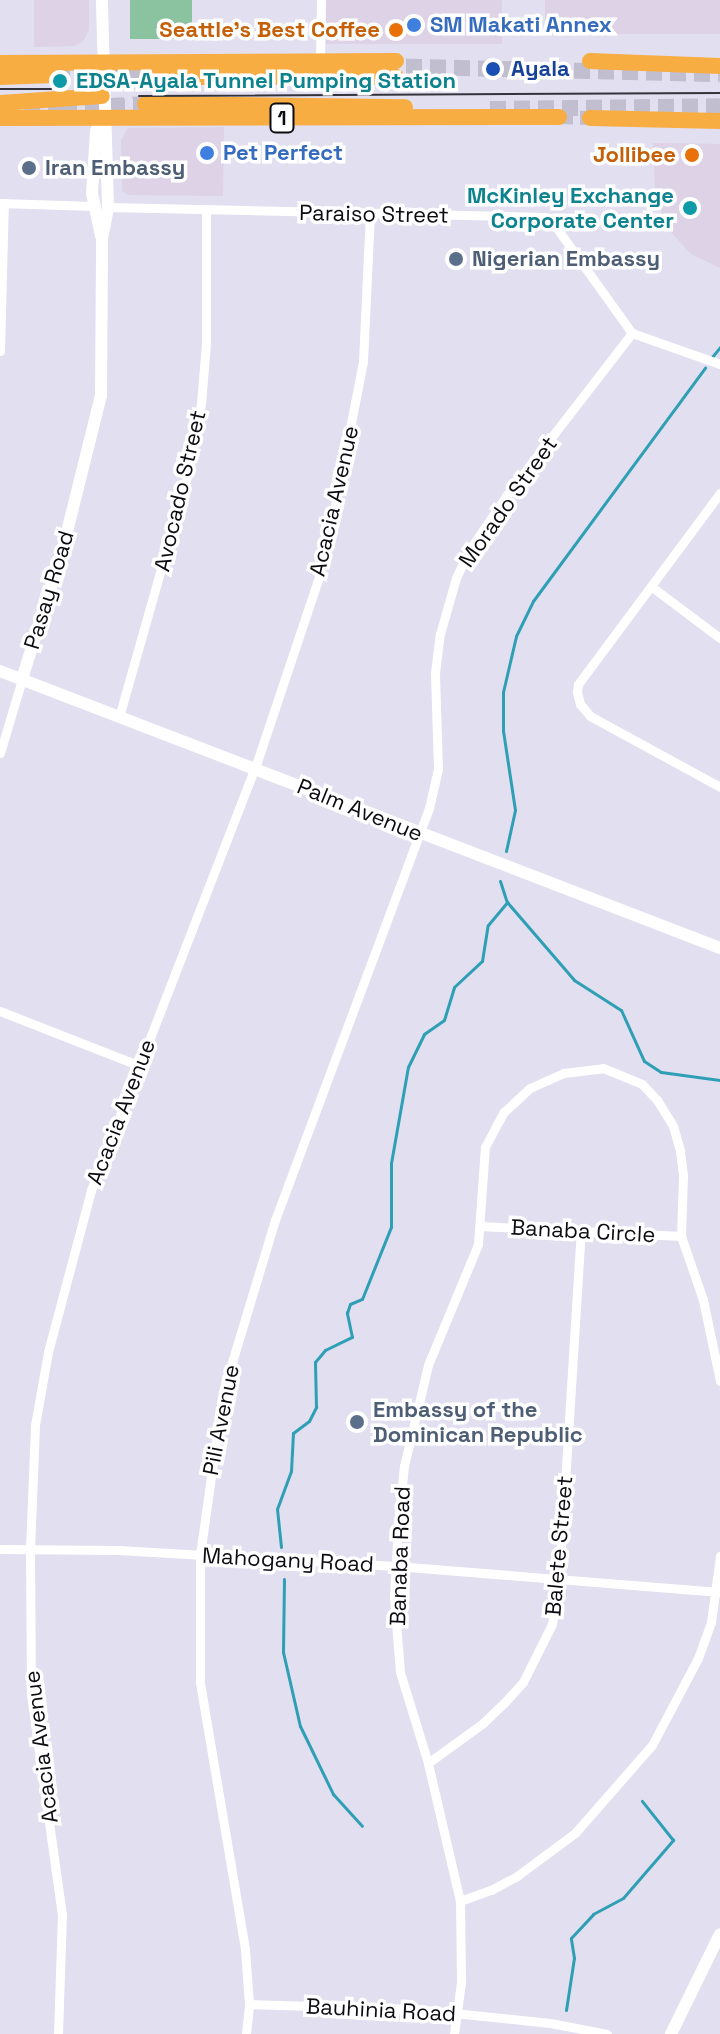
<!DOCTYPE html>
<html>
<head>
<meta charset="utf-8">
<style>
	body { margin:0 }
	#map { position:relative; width:720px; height:2034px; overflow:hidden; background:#e1dff0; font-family:"Space Grotesk",sans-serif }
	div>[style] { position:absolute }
	.commercial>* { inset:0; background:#ded2e6; transform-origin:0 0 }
	.green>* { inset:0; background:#8bc29f; transform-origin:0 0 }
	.stream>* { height:3px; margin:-1.5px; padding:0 1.5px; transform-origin:1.5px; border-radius:1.5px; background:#2f9fb5 }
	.primary-tunnel>* { height:14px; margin-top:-7px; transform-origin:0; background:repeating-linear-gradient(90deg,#c1bfcf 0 14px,transparent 0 21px) }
	.highway-tunnel>* { height:16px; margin-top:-8px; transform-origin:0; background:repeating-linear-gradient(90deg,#c1bfcf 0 16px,transparent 0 24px) }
	.street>* { height:9px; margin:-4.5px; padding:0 4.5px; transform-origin:4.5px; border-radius:4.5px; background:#fff }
	.secondary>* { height:12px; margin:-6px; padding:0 6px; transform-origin:6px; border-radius:6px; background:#fff }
	.highway>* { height:16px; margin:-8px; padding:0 8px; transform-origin:8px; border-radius:8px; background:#f8ad43 }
	.tram>* { height:2px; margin:-1px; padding:0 1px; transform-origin:1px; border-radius:1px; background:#34333b }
	.dots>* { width:22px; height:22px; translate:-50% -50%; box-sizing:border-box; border:4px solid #fff; border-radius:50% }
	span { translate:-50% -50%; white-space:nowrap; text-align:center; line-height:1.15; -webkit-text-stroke:7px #fff; paint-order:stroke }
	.shield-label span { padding:2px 6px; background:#fff; border:2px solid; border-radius:6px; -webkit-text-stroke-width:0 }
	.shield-label { font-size:20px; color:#0c0b11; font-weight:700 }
	.shop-label { font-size:22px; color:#366cbe; font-weight:700 }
	.left { translate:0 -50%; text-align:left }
	.food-label { font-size:22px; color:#c56008; font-weight:700 }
	.right { translate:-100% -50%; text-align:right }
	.transit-label { font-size:22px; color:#164399; font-weight:700 }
	.culture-label { font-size:22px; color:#0d838f; font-weight:700 }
	.service-label { font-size:22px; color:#4e5e75; font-weight:700 }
	.street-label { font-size:22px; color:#0c0b11 }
</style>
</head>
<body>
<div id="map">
	<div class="commercial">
		<i style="clip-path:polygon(34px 0,89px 0,89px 30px,83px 42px,74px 46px,34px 47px)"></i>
		<i style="left:326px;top:0;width:176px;height:44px"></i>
		<i style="left:545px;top:0;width:175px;height:34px"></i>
		<i style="clip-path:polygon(224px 127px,223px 196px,128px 195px,122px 191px,121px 140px,128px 128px)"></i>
		<i style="clip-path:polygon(653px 143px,720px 144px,720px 268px,691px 254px,667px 228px,655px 191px)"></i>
	</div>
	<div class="green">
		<i style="left:130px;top:0;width:62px;height:39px"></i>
	</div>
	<div class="stream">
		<i style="left:712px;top:357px;width:13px;rotate:-51deg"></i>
		<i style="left:506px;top:851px;width:42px;rotate:-77.6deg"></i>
		<i style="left:515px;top:810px;width:80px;rotate:-98.6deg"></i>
		<i style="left:503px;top:731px;width:39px;rotate:-90deg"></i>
		<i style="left:503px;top:692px;width:57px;rotate:-76.9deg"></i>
		<i style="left:516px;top:636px;width:39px;rotate:-64deg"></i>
		<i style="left:533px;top:601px;width:290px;rotate:-53.6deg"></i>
		<i style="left:500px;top:881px;width:22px;rotate:72deg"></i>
		<i style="left:507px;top:902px;width:103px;rotate:49.3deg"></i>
		<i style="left:574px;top:980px;width:56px;rotate:32.6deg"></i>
		<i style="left:621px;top:1010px;width:56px;rotate:65.7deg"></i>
		<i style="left:644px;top:1061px;width:20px;rotate:33deg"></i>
		<i style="left:661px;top:1072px;width:60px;rotate:7.7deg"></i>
		<i style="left:281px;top:1547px;width:38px;rotate:-96deg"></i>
		<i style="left:277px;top:1509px;width:40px;rotate:-69.8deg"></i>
		<i style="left:291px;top:1471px;width:38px;rotate:-87deg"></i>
		<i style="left:293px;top:1433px;width:20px;rotate:-37deg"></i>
		<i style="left:309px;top:1421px;width:16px;rotate:-63deg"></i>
		<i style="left:316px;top:1407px;width:45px;rotate:-91.3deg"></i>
		<i style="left:315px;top:1362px;width:16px;rotate:-50deg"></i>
		<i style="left:325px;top:1350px;width:30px;rotate:-26deg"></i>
		<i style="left:352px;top:1337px;width:25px;rotate:-102deg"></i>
		<i style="left:347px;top:1313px;width:9px;rotate:-72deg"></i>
		<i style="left:350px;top:1304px;width:13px;rotate:-23deg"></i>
		<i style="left:362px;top:1299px;width:78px;rotate:-68.1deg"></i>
		<i style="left:391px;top:1227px;width:64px;rotate:-90deg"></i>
		<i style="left:391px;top:1163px;width:97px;rotate:-80deg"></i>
		<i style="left:408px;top:1067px;width:37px;rotate:-64deg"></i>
		<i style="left:424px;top:1034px;width:24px;rotate:-35deg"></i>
		<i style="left:444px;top:1020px;width:34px;rotate:-73deg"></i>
		<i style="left:454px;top:987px;width:38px;rotate:-43deg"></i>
		<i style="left:482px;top:961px;width:36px;rotate:-81deg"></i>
		<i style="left:488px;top:925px;width:30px;rotate:-50deg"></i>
		<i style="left:284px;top:1579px;width:73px;rotate:90.8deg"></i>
		<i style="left:283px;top:1652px;width:76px;rotate:77.1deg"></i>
		<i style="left:300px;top:1726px;width:76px;rotate:64.1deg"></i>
		<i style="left:333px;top:1794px;width:43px;rotate:47.8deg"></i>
		<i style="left:566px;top:2010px;width:53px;rotate:-81.3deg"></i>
		<i style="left:574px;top:1958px;width:20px;rotate:-99deg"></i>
		<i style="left:571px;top:1938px;width:33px;rotate:-47deg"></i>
		<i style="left:593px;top:1914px;width:34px;rotate:-28deg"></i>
		<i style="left:623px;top:1898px;width:77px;rotate:-49.2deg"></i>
		<i style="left:673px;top:1840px;width:50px;rotate:-128.5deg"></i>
	</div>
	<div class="primary-tunnel">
		<i style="left:559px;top:117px;width:31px;rotate:2deg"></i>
	</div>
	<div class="highway-tunnel">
		<i style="left:382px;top:66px;width:338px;rotate:1.4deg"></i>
		<i style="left:54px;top:75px;width:93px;rotate:1.2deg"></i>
		<i style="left:61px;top:109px;width:84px;rotate:-3.4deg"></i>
		<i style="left:490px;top:109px;width:230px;rotate:-0.7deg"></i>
		<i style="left:0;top:110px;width:71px;rotate:0.8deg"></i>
	</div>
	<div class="street">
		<i style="left:320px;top:61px;width:61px;rotate:-89.1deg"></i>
		<i style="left:0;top:203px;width:93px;rotate:1.8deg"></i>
		<i style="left:108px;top:207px;width:436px;rotate:1.3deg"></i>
		<i style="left:544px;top:217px;width:16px;rotate:40deg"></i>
		<i style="left:556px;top:227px;width:130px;rotate:54.4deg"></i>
		<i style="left:632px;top:333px;width:93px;rotate:19.4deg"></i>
		<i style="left:0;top:351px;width:148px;rotate:-88.5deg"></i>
		<i style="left:720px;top:493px;width:238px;rotate:126.6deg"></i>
		<i style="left:578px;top:684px;width:8px;rotate:97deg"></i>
		<i style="left:577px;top:692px;width:12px;rotate:76deg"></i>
		<i style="left:580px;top:704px;width:16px;rotate:50deg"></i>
		<i style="left:590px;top:716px;width:148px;rotate:28.6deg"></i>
		<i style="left:652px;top:587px;width:85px;rotate:36.9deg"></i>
		<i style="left:119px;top:717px;width:257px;rotate:-74.2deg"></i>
		<i style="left:189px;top:470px;width:68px;rotate:-79.8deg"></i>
		<i style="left:201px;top:403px;width:59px;rotate:-85.2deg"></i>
		<i style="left:206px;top:344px;width:133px;rotate:-90deg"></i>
		<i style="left:0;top:753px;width:77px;rotate:-73.4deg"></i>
		<i style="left:0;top:1011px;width:150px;rotate:21.4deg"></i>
		<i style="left:481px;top:1226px;width:200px;rotate:2.9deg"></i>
		<i style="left:0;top:1549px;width:118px;rotate:0.5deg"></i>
		<i style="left:118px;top:1550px;width:278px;rotate:3.3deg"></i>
		<i style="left:396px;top:1566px;width:325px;rotate:4.6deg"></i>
		<i style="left:428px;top:1763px;width:68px;rotate:-36deg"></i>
		<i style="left:483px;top:1723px;width:30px;rotate:-44deg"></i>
		<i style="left:505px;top:1702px;width:27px;rotate:-48deg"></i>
		<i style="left:523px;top:1682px;width:65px;rotate:-63.4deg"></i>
		<i style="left:552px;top:1624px;width:47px;rotate:-81.3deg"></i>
		<i style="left:559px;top:1578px;width:348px;rotate:-86.4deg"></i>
		<i style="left:460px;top:1901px;width:33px;rotate:-20deg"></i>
		<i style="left:491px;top:1890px;width:30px;rotate:-28deg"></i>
		<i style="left:517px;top:1876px;width:72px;rotate:-36.6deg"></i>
		<i style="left:575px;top:1833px;width:117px;rotate:-48.8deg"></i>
		<i style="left:652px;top:1745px;width:98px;rotate:-62.1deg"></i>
		<i style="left:698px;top:1658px;width:38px;rotate:-70deg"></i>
		<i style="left:711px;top:1622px;width:67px;rotate:-82.2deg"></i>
		<i style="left:249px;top:2004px;width:166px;rotate:1.7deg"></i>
		<i style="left:415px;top:2009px;width:136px;rotate:5.9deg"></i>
		<i style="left:550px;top:2023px;width:58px;rotate:10.9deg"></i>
		<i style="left:58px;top:2034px;width:119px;rotate:-88.1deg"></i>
		<i style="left:62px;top:1915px;width:223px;rotate:-98deg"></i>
		<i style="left:31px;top:1694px;width:144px;rotate:-90.4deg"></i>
		<i style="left:30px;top:1550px;width:125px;rotate:-87.7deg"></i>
		<i style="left:35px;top:1425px;width:74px;rotate:-79.9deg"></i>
		<i style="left:48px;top:1352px;width:168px;rotate:-75.1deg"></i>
		<i style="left:91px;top:1190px;width:453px;rotate:-68.8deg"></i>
		<i style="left:255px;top:768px;width:217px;rotate:-71.5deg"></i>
		<i style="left:324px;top:562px;width:205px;rotate:-79deg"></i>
		<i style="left:363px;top:361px;width:146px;rotate:-87.3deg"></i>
		<i style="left:246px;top:2034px;width:30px;rotate:-84deg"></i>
		<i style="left:249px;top:2004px;width:55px;rotate:-94.2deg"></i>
		<i style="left:245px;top:1949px;width:271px;rotate:-99.6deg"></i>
		<i style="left:200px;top:1682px;width:127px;rotate:-90deg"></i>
		<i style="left:200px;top:1555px;width:165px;rotate:-82deg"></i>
		<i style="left:223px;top:1392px;width:180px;rotate:-73.2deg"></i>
		<i style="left:275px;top:1220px;width:440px;rotate:-69.5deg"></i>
		<i style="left:429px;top:808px;width:40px;rotate:-77deg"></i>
		<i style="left:438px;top:769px;width:96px;rotate:-91.8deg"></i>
		<i style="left:435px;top:673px;width:39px;rotate:-83deg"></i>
		<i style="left:440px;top:634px;width:58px;rotate:-74.1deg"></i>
		<i style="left:456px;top:578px;width:29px;rotate:-65deg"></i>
		<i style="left:468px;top:552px;width:68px;rotate:-55.8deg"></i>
		<i style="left:506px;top:496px;width:206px;rotate:-52.3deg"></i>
		<i style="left:454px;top:2034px;width:52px;rotate:-82.3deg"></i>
		<i style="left:461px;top:1982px;width:81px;rotate:-90.7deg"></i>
		<i style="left:460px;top:1901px;width:142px;rotate:-103.1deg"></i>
		<i style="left:428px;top:1763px;width:95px;rotate:-107.1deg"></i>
		<i style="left:400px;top:1672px;width:74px;rotate:-94.6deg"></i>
		<i style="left:394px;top:1598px;width:74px;rotate:-86.9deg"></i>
		<i style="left:398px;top:1524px;width:58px;rotate:-84.1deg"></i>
		<i style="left:404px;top:1466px;width:104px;rotate:-76.6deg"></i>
		<i style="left:428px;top:1365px;width:131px;rotate:-67.5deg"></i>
		<i style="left:478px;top:1244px;width:97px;rotate:-85.9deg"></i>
		<i style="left:485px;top:1147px;width:40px;rotate:-62deg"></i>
		<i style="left:504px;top:1112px;width:35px;rotate:-43deg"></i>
		<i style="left:530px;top:1088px;width:37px;rotate:-24deg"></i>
		<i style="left:564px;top:1073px;width:39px;rotate:-7deg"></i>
		<i style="left:603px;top:1068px;width:42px;rotate:22.3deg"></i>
		<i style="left:642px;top:1084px;width:22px;rotate:47deg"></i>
		<i style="left:657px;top:1100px;width:31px;rotate:58deg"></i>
		<i style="left:673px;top:1126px;width:26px;rotate:74deg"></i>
		<i style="left:680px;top:1151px;width:25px;rotate:83deg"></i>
		<i style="left:683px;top:1176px;width:60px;rotate:91.9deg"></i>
		<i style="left:681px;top:1236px;width:68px;rotate:71deg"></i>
		<i style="left:703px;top:1300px;width:83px;rotate:78.1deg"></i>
	</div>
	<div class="secondary">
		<i style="left:101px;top:236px;width:44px;rotate:-101.8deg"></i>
		<i style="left:92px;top:193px;width:62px;rotate:-86.3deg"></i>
		<i style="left:96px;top:131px;width:15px;rotate:-62deg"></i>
		<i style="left:0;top:671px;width:771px;rotate:21.04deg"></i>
		<i style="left:22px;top:679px;width:141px;rotate:-72.7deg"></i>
		<i style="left:64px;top:544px;width:153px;rotate:-76deg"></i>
		<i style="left:101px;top:396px;width:157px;rotate:-89.6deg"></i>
		<i style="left:102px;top:239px;width:33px;rotate:-79deg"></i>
		<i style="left:108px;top:207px;width:207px;rotate:-91.7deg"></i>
		<i style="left:671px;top:2034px;width:111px;rotate:-63.9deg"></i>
	</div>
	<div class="highway">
		<i style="left:590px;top:61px;width:130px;rotate:2.2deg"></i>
		<i style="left:0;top:63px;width:396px;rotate:-0.3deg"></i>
		<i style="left:0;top:77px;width:54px;rotate:-2.1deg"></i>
		<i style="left:147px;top:77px;width:249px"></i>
		<i style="left:0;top:103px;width:102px;rotate:-3.9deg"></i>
		<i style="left:145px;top:104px;width:260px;rotate:0.7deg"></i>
		<i style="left:0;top:118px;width:559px;rotate:-0.1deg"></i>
		<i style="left:590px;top:118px;width:130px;rotate:1.3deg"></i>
	</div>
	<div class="tram">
		<i style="left:0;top:89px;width:51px"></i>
		<i style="left:139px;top:96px;width:581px;rotate:-0.3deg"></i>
	</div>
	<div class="dots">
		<i style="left:414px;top:25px;background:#3f7fe0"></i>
		<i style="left:396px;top:30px;background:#e8710a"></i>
		<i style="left:493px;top:69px;background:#1a4fb4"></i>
		<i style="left:60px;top:81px;background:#0f9aa8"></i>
		<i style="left:207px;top:153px;background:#3f7fe0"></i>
		<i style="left:692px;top:155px;background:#e8710a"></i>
		<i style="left:29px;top:168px;background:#5c6f8a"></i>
		<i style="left:690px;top:208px;background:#0f9aa8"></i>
		<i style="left:456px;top:259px;background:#5c6f8a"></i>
		<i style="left:357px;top:1422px;background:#5c6f8a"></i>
	</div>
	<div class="shield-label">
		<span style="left:282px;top:118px">1</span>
	</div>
	<div class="shop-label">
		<span class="left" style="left:430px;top:25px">SM Makati Annex</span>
		<span class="left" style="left:223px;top:153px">Pet Perfect</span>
	</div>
	<div class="food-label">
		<span class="right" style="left:380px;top:30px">Seattle's Best Coffee</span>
		<span class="right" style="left:676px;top:155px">Jollibee</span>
	</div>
	<div class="transit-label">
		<span class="left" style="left:511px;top:69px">Ayala</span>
	</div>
	<div class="culture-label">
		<span class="left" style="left:76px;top:81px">EDSA-Ayala Tunnel Pumping Station</span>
		<span class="right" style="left:674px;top:208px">McKinley Exchange<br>Corporate Center</span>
	</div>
	<div class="service-label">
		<span class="left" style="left:45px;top:168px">Iran Embassy</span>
		<span class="left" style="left:472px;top:259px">Nigerian Embassy</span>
		<span class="left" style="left:373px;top:1422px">Embassy of the<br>Dominican Republic</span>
	</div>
	<div class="street-label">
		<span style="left:374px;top:214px;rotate:1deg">Paraiso Street</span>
		<span style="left:180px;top:491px;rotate:-77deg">Avocado Street</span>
		<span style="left:334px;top:501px;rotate:-77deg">Acacia Avenue</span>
		<span style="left:508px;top:502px;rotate:-55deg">Morado Street</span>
		<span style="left:49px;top:590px;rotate:-73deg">Pasay Road</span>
		<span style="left:360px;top:810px;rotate:22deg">Palm Avenue</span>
		<span style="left:121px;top:1112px;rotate:-69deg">Acacia Avenue</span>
		<span style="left:583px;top:1231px;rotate:3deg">Banaba Circle</span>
		<span style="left:221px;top:1420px;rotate:-79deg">Pili Avenue</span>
		<span style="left:559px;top:1546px;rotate:-85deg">Balete Street</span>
		<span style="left:400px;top:1556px;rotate:-88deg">Banaba Road</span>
		<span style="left:288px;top:1560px;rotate:3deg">Mahogany Road</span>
		<span style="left:41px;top:1747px;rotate:-97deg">Acacia Avenue</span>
		<span style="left:381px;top:2010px;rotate:3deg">Bauhinia Road</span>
	</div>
</div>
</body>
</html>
